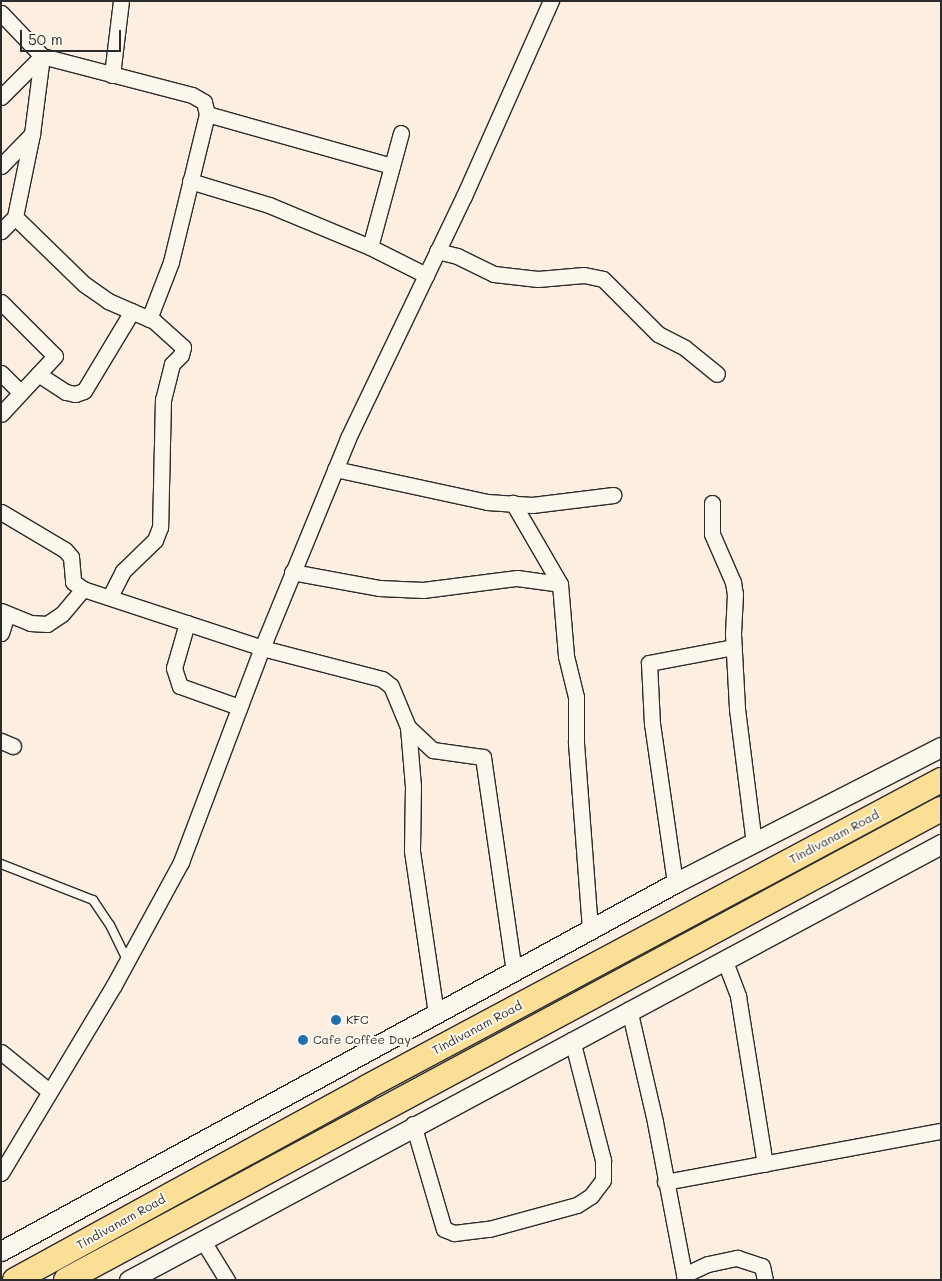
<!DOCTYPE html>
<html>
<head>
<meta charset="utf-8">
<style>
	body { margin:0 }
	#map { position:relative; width:942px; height:1281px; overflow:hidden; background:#fceee0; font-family:Mali,sans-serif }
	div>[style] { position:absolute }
	.roads { filter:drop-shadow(1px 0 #2b2b2b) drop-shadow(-1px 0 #2b2b2b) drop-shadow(0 1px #2b2b2b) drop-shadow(0 -1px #2b2b2b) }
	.service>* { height:8px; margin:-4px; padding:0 4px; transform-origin:4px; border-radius:4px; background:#fbf7ec }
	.minor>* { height:15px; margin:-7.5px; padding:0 7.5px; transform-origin:7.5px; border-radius:7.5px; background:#fbf7ec }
	.tertiary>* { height:19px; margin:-9.5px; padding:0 9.5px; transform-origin:9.5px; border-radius:9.5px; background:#fbf7ec }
	.trunk>* { height:24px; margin:-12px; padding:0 12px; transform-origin:12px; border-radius:12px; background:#fbdf96 }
	.dots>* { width:14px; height:14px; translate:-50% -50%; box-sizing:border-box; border:2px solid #fbf7ec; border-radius:50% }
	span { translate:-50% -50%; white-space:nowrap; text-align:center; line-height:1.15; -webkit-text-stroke:4px #fbf7ec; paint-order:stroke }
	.street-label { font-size:12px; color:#2b2b2b }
	.poi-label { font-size:12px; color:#2b2b2b }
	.left { translate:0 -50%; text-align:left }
	.frame { position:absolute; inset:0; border:2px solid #2b2b2b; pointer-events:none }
	.scale { position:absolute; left:20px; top:30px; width:101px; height:22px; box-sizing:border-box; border:2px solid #2b2b2b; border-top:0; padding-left:6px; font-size:15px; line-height:18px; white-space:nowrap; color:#2b2b2b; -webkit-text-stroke:4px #fbf7ec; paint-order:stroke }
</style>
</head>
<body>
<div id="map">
	<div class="roads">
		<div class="service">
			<i style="left:1px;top:864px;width:99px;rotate:21.4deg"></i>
			<i style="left:93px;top:900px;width:30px;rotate:56deg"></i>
			<i style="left:110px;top:925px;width:39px;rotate:64deg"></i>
		</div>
		<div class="minor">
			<i style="left:1px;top:13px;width:59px;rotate:46.4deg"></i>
			<i style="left:42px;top:56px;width:79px;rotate:97.3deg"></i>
			<i style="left:32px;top:134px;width:85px;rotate:101.6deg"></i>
			<i style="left:15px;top:217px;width:20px;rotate:135deg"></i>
			<i style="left:112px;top:75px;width:75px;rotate:-83.1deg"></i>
			<i style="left:1px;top:97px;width:58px;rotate:-45deg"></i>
			<i style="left:42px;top:56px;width:155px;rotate:14.6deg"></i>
			<i style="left:192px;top:95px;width:14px;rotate:30deg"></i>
			<i style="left:204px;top:102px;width:12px;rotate:76deg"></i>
			<i style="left:207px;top:114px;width:152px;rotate:103.7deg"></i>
			<i style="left:171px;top:262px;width:61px;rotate:111.1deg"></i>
			<i style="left:207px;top:114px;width:192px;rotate:15.7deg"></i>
			<i style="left:1px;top:166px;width:45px;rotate:-45.9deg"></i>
			<i style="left:190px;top:181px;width:83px;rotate:16.9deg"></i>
			<i style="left:269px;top:205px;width:109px;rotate:22.6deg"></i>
			<i style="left:370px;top:247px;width:63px;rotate:26.6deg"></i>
			<i style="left:15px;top:217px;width:96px;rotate:44.2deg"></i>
			<i style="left:84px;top:284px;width:29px;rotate:35deg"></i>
			<i style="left:108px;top:301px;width:50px;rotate:23.5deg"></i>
			<i style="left:154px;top:321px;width:39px;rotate:42deg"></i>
			<i style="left:183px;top:347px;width:8px;rotate:104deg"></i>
			<i style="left:181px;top:355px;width:13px;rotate:135deg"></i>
			<i style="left:172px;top:364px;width:36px;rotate:104deg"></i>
			<i style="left:163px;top:399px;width:128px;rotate:91.3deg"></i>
			<i style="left:160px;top:527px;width:14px;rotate:111deg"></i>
			<i style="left:155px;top:540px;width:45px;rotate:135.9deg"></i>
			<i style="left:123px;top:571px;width:29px;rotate:117deg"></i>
			<i style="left:370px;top:247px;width:118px;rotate:-74.8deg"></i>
			<i style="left:437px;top:251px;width:21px;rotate:14deg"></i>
			<i style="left:457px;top:256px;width:41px;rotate:25.9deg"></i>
			<i style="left:494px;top:274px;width:44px;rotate:6.5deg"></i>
			<i style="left:538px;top:279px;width:46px;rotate:-5deg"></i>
			<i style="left:584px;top:275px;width:19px;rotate:12deg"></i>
			<i style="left:603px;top:279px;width:78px;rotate:45deg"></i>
			<i style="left:658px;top:334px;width:30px;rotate:27deg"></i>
			<i style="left:685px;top:348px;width:41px;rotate:39.1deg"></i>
			<i style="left:1px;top:302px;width:76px;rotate:45deg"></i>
			<i style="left:55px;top:356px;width:79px;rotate:133deg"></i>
			<i style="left:1px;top:373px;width:27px;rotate:45deg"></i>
			<i style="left:38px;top:374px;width:33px;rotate:33deg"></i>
			<i style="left:66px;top:392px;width:9px;rotate:13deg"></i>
			<i style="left:75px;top:394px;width:9px;rotate:-18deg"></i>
			<i style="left:84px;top:391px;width:93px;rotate:-59deg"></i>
			<i style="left:335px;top:469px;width:156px;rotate:12.2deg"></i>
			<i style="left:487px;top:502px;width:45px;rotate:3.8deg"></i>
			<i style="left:532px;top:505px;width:82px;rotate:-7deg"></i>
			<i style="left:712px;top:503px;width:31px;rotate:90deg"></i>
			<i style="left:712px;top:534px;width:52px;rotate:66.4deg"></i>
			<i style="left:733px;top:582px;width:12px;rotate:81deg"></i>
			<i style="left:735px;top:594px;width:40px;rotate:92.9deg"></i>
			<i style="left:733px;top:634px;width:75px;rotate:86.9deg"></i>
			<i style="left:737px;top:709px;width:135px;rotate:82.8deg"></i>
			<i style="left:1px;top:512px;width:74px;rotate:30.7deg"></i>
			<i style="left:65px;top:550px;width:9px;rotate:49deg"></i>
			<i style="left:71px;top:557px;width:25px;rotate:85deg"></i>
			<i style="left:73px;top:582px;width:12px;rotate:35deg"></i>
			<i style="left:83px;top:589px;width:188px;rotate:18.2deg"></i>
			<i style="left:262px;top:648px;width:124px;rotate:14.5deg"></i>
			<i style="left:382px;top:679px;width:11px;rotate:38deg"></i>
			<i style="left:391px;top:686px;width:44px;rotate:67.5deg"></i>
			<i style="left:408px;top:727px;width:34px;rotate:43deg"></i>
			<i style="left:433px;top:750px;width:50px;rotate:8deg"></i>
			<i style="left:483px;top:757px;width:218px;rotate:81.8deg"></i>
			<i style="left:292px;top:572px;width:88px;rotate:10.4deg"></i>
			<i style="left:379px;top:588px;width:44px;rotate:2.6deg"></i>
			<i style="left:423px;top:590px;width:95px;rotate:-7.3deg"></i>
			<i style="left:517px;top:578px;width:43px;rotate:7.9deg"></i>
			<i style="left:560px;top:584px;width:94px;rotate:-120.1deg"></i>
			<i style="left:560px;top:584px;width:72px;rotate:85.2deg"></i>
			<i style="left:566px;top:656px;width:42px;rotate:76.3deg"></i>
			<i style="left:576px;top:697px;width:46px;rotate:90deg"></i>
			<i style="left:576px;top:743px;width:189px;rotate:85.7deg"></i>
			<i style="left:1px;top:611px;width:31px;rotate:22deg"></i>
			<i style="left:30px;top:623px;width:17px;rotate:3deg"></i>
			<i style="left:47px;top:624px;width:18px;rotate:-34deg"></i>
			<i style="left:62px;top:614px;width:33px;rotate:-50deg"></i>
			<i style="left:187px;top:623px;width:47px;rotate:106.1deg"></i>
			<i style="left:174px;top:668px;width:19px;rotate:72deg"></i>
			<i style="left:180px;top:686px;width:63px;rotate:19.6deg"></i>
			<i style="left:1px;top:633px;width:20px;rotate:-72deg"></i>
			<i style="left:408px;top:727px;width:59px;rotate:85.2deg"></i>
			<i style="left:413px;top:786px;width:65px;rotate:90.9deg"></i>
			<i style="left:412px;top:851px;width:165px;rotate:81.6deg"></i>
			<i style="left:1px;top:741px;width:13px;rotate:23deg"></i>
			<i style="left:675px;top:883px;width:161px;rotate:-98.2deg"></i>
			<i style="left:652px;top:724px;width:61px;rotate:-92.8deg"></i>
			<i style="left:649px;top:663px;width:86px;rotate:-10.7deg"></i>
			<i style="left:724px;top:959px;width:40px;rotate:69deg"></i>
			<i style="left:738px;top:996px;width:170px;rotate:80.9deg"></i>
			<i style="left:629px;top:1009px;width:116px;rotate:77deg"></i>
			<i style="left:655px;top:1122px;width:161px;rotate:79.2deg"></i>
			<i style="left:1px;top:1052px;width:62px;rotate:39.1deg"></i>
			<i style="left:413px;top:1124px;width:109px;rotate:73.6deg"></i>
			<i style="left:444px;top:1229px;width:11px;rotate:22deg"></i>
			<i style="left:454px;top:1233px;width:35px;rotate:-7deg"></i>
			<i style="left:489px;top:1229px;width:91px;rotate:-15.3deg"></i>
			<i style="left:577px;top:1205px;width:17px;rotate:-33deg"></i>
			<i style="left:591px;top:1196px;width:20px;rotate:-53deg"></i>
			<i style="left:603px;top:1180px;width:20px;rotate:-90deg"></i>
			<i style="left:603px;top:1160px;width:124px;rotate:-104.5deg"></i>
			<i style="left:1px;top:1173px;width:219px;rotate:-59deg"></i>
			<i style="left:114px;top:985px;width:140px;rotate:-61.4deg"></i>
			<i style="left:181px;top:862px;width:229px;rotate:-69.3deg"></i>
			<i style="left:262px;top:648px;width:227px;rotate:-67.7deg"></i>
			<i style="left:348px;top:438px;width:268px;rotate:-64.4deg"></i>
			<i style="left:464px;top:196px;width:214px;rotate:-66deg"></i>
			<i style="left:665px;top:1182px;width:281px;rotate:-10.5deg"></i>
			<i style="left:203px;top:1241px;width:46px;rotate:58.4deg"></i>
			<i style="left:684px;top:1275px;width:26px;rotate:-25deg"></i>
			<i style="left:708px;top:1264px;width:30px;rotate:-12deg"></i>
			<i style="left:737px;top:1258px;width:26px;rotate:18deg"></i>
			<i style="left:762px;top:1266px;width:14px;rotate:78deg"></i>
		</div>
		<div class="tertiary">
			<i style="left:1px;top:1251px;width:768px;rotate:-28.63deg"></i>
			<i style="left:675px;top:883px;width:299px;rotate:-27.1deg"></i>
			<i style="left:129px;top:1280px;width:922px;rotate:-28.23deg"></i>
		</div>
		<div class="trunk">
			<i style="left:15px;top:1280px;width:401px;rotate:-28.7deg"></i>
			<i style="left:367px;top:1087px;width:651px;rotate:-28.14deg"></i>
			<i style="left:66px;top:1280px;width:994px;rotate:-28.29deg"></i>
		</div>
	</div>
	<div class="dots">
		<i style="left:336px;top:1020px;background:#1f6fb2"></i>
		<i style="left:303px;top:1040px;background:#1f6fb2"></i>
	</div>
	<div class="street-label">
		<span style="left:834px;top:837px;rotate:-28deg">Tindivanam Road</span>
		<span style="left:477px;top:1028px;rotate:-28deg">Tindivanam Road</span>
		<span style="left:121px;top:1222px;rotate:-29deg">Tindivanam Road</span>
	</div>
	<div class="poi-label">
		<span class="left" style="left:346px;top:1020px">KFC</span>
		<span class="left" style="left:313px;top:1040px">Cafe Coffee Day</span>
	</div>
	<div class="frame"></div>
	<div class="scale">50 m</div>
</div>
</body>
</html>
